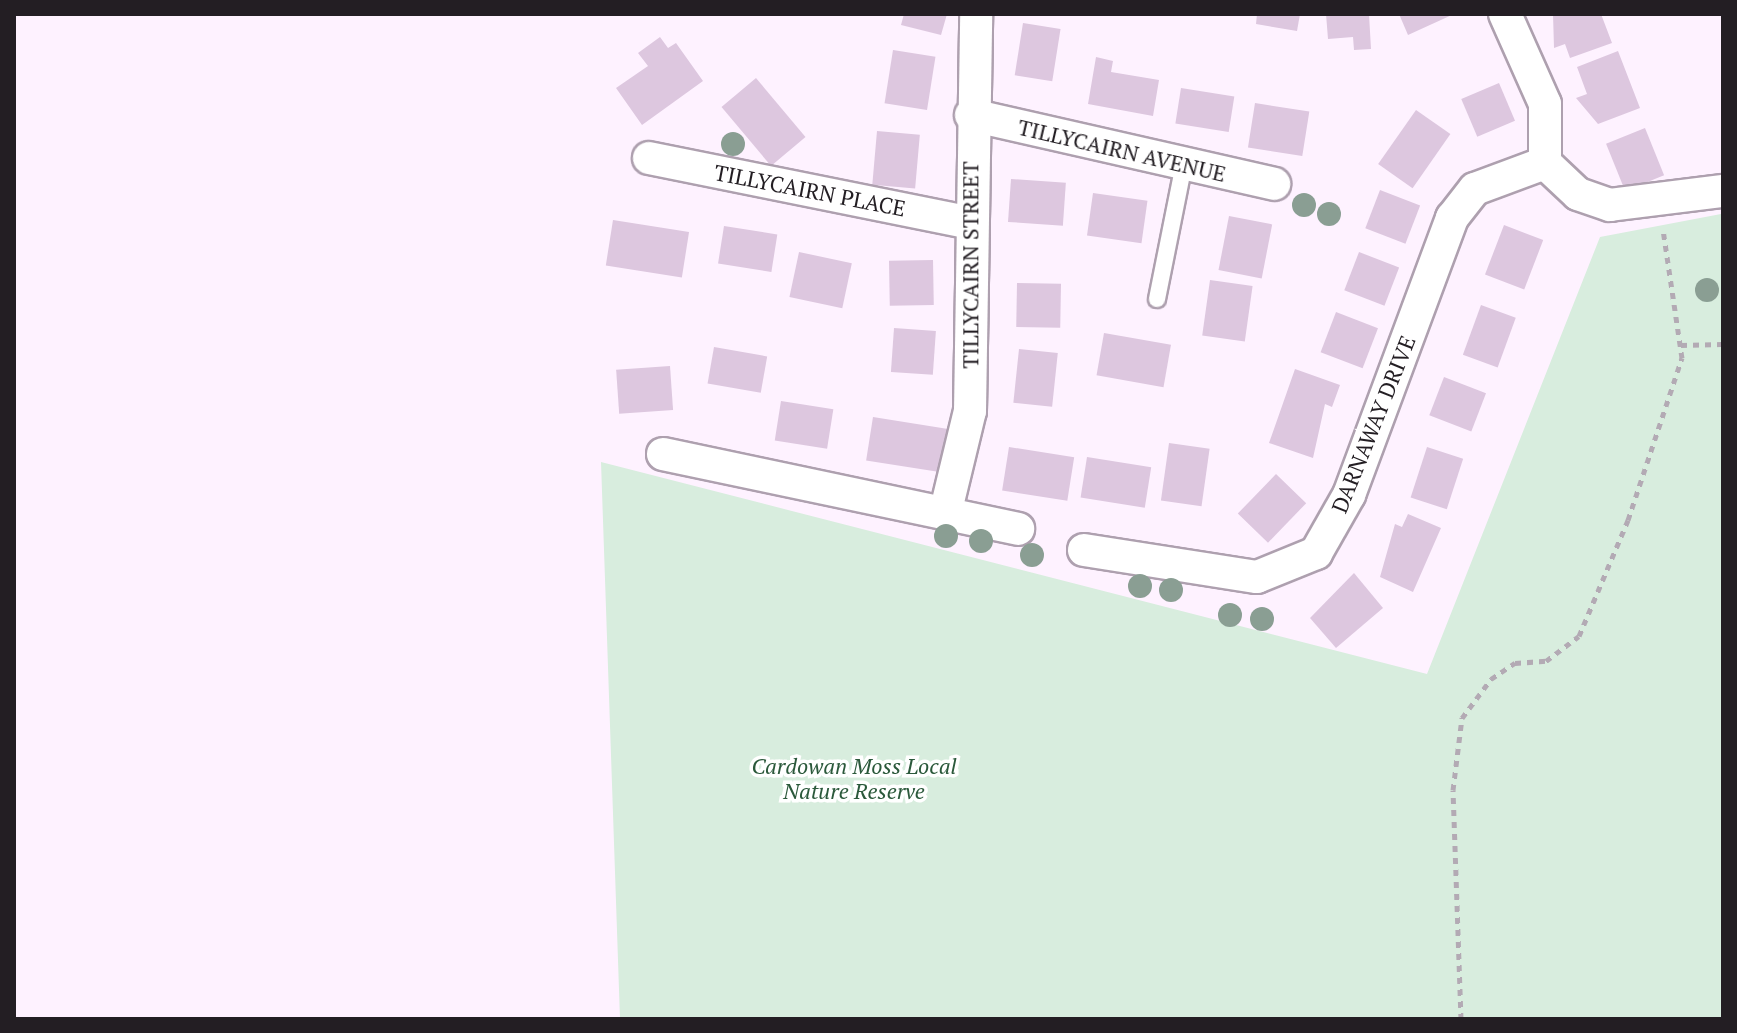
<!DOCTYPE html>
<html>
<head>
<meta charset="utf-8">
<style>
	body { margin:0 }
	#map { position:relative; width:1737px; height:1033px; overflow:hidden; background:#fef2ff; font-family:"PT Serif",serif }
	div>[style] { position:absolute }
	.green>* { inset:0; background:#d8edde }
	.building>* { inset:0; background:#ddc7df; transform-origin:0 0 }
	.path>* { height:5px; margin-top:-2.5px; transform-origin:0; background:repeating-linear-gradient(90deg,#b3aab4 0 6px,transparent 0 12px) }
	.roads { filter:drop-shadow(2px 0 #aea0af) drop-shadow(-2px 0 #aea0af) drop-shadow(0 2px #aea0af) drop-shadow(0 -2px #aea0af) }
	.lane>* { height:16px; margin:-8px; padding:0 8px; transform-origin:8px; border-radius:8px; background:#fff }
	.street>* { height:32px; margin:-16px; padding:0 16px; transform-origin:16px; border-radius:16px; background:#fff }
	.trees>* { width:24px; height:24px; margin:-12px; border-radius:50%; background:#8a9e93 }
	span { translate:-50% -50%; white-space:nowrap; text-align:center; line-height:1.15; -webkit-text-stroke:7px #fff; paint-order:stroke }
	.street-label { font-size:22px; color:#231e23 }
	.park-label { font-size:22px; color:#2b593b; font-style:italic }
	.frame { position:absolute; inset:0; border:16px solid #231e23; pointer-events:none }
</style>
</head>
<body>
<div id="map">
	<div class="green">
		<i style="clip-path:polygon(1721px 214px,1723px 1019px,620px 1019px,601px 462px,1427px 674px,1600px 237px)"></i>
	</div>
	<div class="building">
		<i style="clip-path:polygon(904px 14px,947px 14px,941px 35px,901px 25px)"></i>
		<i style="clip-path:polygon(1257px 14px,1300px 14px,1297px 31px,1256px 24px)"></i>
		<i style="clip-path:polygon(1326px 14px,1369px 14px,1371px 49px,1354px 50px,1353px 37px,1328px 39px)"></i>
		<i style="clip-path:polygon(1399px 14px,1454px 14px,1408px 35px)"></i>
		<i style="clip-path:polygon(1553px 14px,1601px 14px,1612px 43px,1570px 58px,1565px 44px,1554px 48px)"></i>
		<i style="left:1023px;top:23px;width:38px;height:53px;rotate:9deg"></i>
		<i style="clip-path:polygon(660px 37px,668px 48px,676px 43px,703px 81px,642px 125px,616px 88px,648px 66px,638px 53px)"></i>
		<i style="left:893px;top:50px;width:43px;height:54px;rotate:9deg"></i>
		<i style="clip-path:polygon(1618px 51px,1640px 108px,1598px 124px,1576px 98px,1587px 94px,1577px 67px)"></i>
		<i style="clip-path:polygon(1096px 57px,1113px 61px,1111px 72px,1159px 80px,1153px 116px,1088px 104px)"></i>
		<i style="left:756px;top:78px;width:77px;height:45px;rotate:50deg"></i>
		<i style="left:1499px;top:83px;width:41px;height:41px;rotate:67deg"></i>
		<i style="left:1181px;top:88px;width:54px;height:36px;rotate:9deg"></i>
		<i style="left:1255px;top:103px;width:55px;height:45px;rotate:9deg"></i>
		<i style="left:1416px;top:110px;width:42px;height:66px;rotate:35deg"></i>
		<i style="left:1645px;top:128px;width:51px;height:42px;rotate:68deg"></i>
		<i style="left:877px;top:131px;width:43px;height:54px;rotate:5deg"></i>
		<i style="left:1011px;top:179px;width:55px;height:43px;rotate:4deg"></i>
		<i style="left:1380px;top:190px;width:43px;height:41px;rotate:21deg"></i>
		<i style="left:1093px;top:193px;width:55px;height:43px;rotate:8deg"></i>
		<i style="left:1229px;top:216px;width:44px;height:55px;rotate:11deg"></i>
		<i style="left:613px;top:220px;width:77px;height:46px;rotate:9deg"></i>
		<i style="left:1504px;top:225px;width:42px;height:53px;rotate:21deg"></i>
		<i style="left:724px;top:226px;width:54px;height:38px;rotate:9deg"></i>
		<i style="left:799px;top:252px;width:54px;height:46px;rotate:12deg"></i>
		<i style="left:1359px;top:252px;width:43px;height:41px;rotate:21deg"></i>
		<i style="left:933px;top:260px;width:45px;height:44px;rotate:89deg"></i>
		<i style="left:1210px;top:280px;width:43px;height:56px;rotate:8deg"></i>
		<i style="left:1017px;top:283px;width:44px;height:44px;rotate:1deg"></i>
		<i style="left:1481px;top:305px;width:37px;height:53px;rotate:20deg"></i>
		<i style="left:1336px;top:312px;width:45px;height:43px;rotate:21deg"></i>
		<i style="left:894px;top:328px;width:42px;height:44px;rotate:4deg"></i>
		<i style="left:1104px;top:333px;width:68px;height:43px;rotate:10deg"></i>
		<i style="left:714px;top:347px;width:54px;height:37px;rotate:10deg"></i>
		<i style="left:1019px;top:349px;width:39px;height:54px;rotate:6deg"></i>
		<i style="left:670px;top:366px;width:44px;height:54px;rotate:86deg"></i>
		<i style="clip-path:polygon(1295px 369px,1340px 385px,1332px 407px,1325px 404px,1313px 458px,1269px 443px)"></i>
		<i style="left:1444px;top:377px;width:45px;height:41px;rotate:21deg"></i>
		<i style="left:781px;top:401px;width:53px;height:40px;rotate:9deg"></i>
		<i style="left:873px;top:417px;width:76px;height:44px;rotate:9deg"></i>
		<i style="left:1169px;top:443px;width:41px;height:58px;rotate:8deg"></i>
		<i style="left:1009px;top:447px;width:66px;height:44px;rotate:9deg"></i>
		<i style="left:1427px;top:447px;width:38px;height:53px;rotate:18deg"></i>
		<i style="left:1087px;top:457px;width:65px;height:41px;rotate:9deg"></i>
		<i style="left:1276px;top:474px;width:42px;height:55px;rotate:44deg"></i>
		<i style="clip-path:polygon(1408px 514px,1441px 528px,1413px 592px,1380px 577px,1395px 524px,1402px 527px)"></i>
		<i style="clip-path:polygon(1354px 573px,1383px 608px,1336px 648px,1310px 618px)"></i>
	</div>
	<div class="path">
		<i style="left:1681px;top:345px;width:42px;rotate:-1.4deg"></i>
		<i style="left:1461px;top:1019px;width:229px;rotate:-92deg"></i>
		<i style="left:1453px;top:790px;width:73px;rotate:-82.9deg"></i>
		<i style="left:1462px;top:718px;width:49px;rotate:-53.4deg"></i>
		<i style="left:1491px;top:679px;width:29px;rotate:-34deg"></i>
		<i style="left:1515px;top:663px;width:31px;rotate:-4deg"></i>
		<i style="left:1546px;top:661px;width:41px;rotate:-37.1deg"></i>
		<i style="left:1579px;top:636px;width:126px;rotate:-67.1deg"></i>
		<i style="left:1628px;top:520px;width:171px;rotate:-71.6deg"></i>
		<i style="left:1682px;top:358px;width:130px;rotate:-98.4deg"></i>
	</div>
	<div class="roads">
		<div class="lane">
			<i style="left:1157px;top:299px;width:138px;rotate:-78.7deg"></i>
		</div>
		<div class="street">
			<i style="left:1505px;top:14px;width:98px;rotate:66deg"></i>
			<i style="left:1545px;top:104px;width:59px;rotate:90deg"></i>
			<i style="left:1545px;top:163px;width:45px;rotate:43.2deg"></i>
			<i style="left:1578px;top:194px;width:34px;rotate:19deg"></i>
			<i style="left:1610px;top:205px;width:114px;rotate:-7.1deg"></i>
			<i style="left:971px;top:115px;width:311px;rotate:12.8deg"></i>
			<i style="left:649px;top:158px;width:328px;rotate:11.4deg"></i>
			<i style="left:663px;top:454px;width:363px;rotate:11.9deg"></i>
			<i style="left:945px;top:514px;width:106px;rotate:-76.4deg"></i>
			<i style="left:970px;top:411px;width:397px;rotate:-89.1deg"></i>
			<i style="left:1084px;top:550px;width:175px;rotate:8.9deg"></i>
			<i style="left:1257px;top:577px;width:64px;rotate:-22.1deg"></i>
			<i style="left:1316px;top:553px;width:67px;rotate:-60.4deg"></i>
			<i style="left:1349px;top:495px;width:296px;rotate:-69.6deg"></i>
			<i style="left:1452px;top:218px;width:37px;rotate:-52deg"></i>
			<i style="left:1475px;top:189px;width:75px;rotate:-20.4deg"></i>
		</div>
	</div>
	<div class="trees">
		<i style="left:733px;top:144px"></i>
		<i style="left:1304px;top:205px"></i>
		<i style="left:1329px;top:214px"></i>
		<i style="left:1707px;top:290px"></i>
		<i style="left:946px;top:536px"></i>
		<i style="left:981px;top:541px"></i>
		<i style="left:1032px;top:555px"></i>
		<i style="left:1140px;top:586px"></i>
		<i style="left:1171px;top:590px"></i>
		<i style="left:1230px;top:615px"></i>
		<i style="left:1262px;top:619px"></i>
	</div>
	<div class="street-label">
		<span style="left:1122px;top:150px;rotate:13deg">TILLYCAIRN AVENUE</span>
		<span style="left:810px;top:190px;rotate:11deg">TILLYCAIRN PLACE</span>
		<span style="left:970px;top:265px;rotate:-90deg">TILLYCAIRN STREET</span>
		<span style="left:1373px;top:424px;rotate:-68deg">DARNAWAY DRIVE</span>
	</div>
	<div class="park-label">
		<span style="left:854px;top:778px">Cardowan Moss Local<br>Nature Reserve</span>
	</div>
	<div class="frame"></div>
</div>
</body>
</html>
